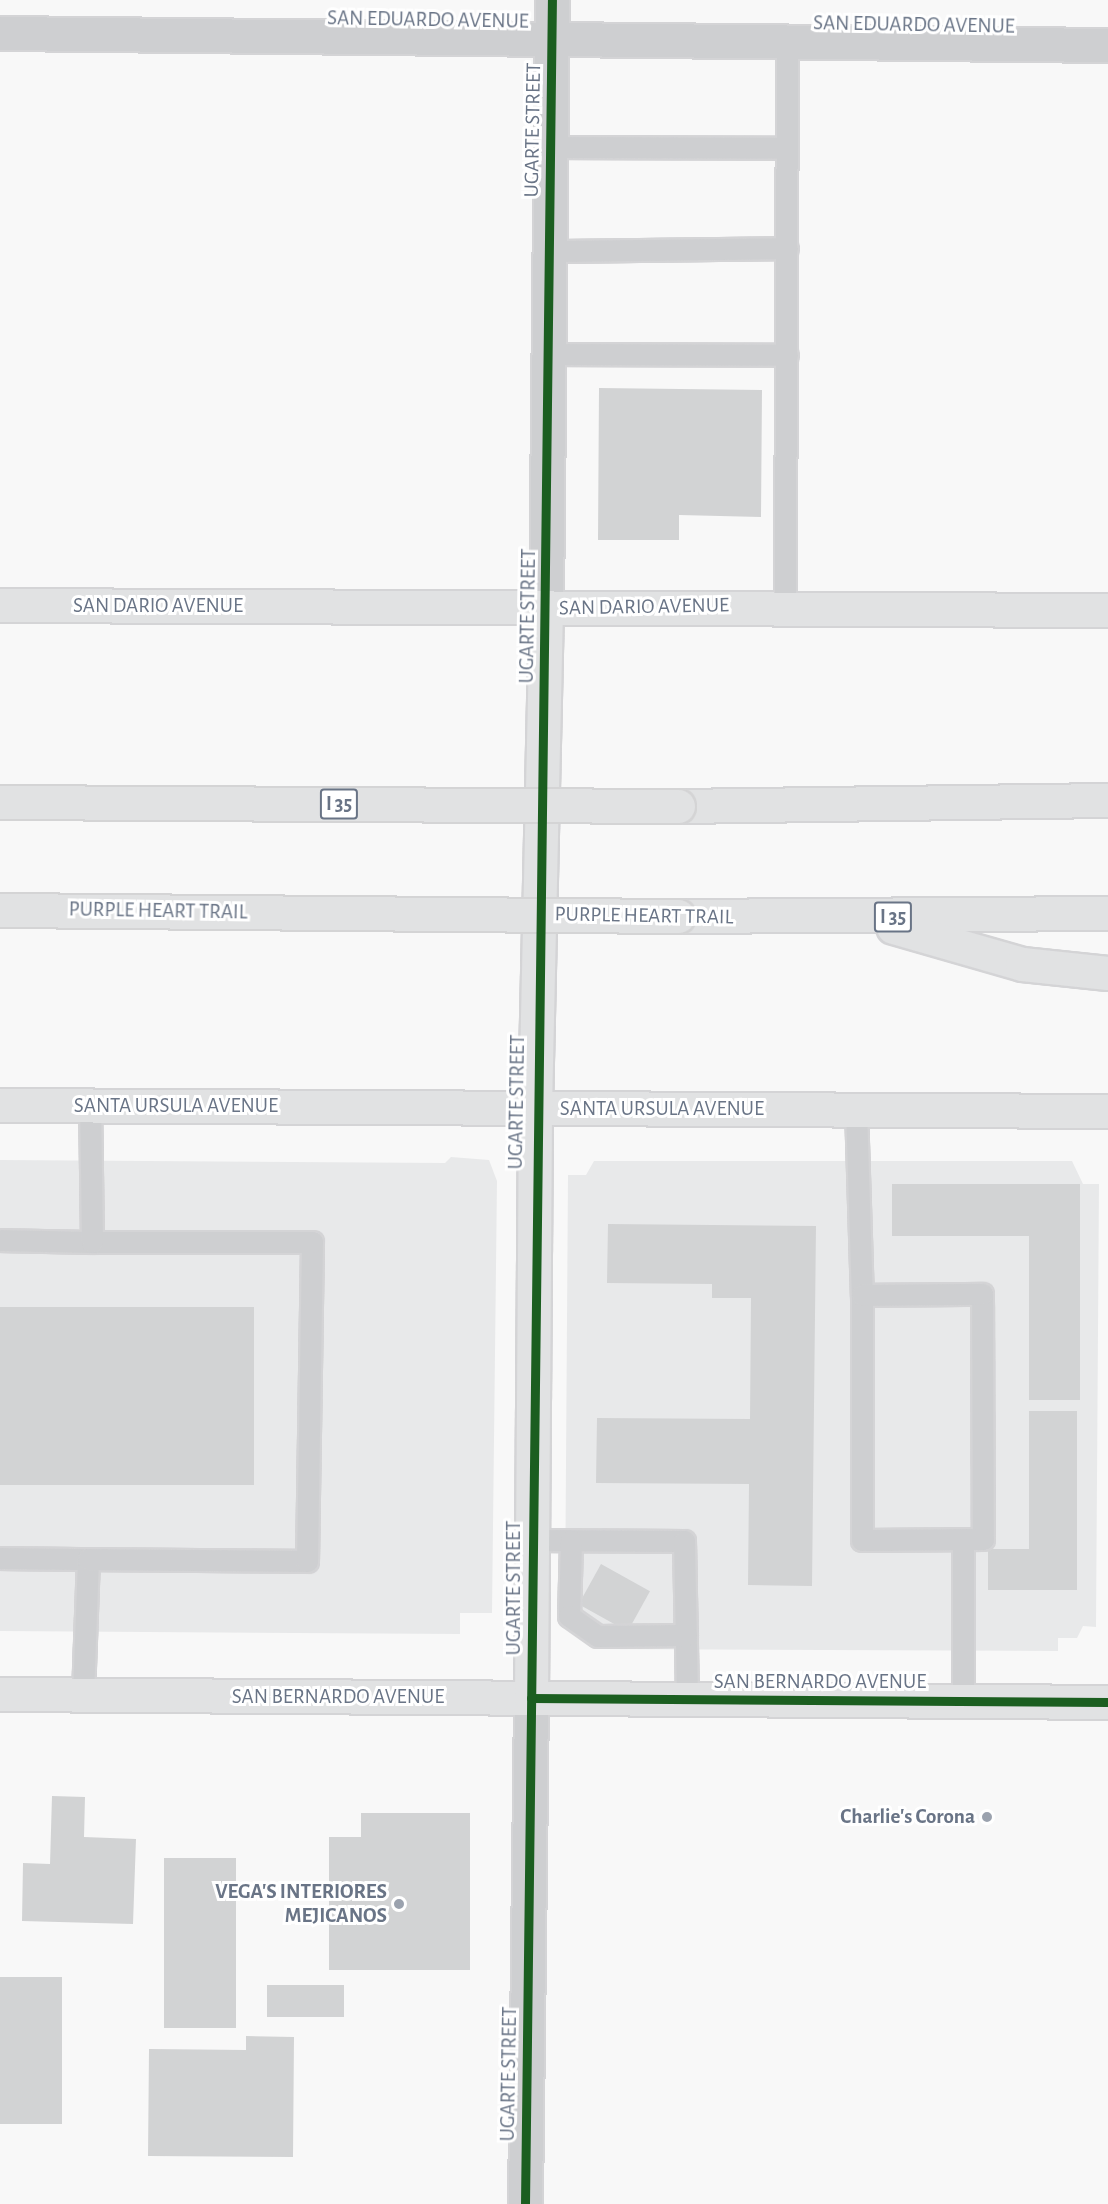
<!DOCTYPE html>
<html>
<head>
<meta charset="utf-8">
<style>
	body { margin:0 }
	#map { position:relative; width:1108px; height:2204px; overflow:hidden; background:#f8f8f8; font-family:"Alegreya Sans",sans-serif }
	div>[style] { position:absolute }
	.built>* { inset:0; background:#e8e9ea }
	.building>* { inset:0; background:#d2d3d4; transform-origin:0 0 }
	.roads { filter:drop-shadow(2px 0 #d4d4d6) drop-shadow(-2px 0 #d4d4d6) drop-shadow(0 2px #d4d4d6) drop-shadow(0 -2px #d4d4d6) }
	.lane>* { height:21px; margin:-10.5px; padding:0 10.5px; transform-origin:10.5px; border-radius:10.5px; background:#cecfd1 }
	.street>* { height:33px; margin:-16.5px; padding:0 16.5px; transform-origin:16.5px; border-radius:16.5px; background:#cecfd1 }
	.secondary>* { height:33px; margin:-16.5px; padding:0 16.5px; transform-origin:16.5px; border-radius:16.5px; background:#e1e2e3 }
	.highway>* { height:33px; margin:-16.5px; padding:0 16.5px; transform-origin:16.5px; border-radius:16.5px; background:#e1e2e3 }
	.bridges { filter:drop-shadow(2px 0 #d4d4d5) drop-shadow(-2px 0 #d4d4d5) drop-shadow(0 2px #d4d4d5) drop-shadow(0 -2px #d4d4d5) }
	.highway-bridge>* { height:33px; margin:-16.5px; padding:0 16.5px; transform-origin:16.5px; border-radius:16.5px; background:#e1e2e3 }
	.cycleway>* { height:9px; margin:-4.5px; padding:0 4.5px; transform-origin:4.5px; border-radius:4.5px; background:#1b5e20 }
	.dots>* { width:16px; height:16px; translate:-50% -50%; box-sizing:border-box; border:3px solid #fff; border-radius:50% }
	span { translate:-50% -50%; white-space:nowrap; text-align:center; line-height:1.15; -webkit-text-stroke:6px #fff; paint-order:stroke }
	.shield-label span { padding:2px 4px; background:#fff; border:2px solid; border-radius:4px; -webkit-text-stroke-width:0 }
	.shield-label { font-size:20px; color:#697486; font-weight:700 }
	.street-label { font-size:21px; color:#697486 }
	.poi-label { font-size:21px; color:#697486; font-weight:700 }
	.right { translate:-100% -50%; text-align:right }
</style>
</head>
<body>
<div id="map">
	<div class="built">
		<i style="clip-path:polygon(451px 1157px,489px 1160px,497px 1181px,492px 1613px,460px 1613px,460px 1634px,0 1631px,0 1160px,445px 1163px)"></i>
		<i style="clip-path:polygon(594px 1161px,1072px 1161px,1083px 1184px,1099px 1184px,1096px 1627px,1083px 1626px,1077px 1638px,1058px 1638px,1058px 1651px,602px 1649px,601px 1632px,565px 1607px,568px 1175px,586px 1175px)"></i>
	</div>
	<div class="building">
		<i style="clip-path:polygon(599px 388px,762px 390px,761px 517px,679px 515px,679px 540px,598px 540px)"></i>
		<i style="clip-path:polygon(892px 1184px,1080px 1184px,1080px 1400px,1029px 1400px,1029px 1236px,892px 1236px)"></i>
		<i style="clip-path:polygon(608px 1224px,816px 1226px,812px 1586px,748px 1585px,749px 1484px,596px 1483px,597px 1418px,750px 1419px,751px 1298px,712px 1298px,712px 1284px,607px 1283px)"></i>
		<i style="left:0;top:1307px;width:254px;height:178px"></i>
		<i style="clip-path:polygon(1029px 1411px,1077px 1411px,1077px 1590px,988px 1590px,988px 1549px,1029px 1549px)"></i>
		<i style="left:601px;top:1564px;width:56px;height:46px;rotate:29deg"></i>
		<i style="clip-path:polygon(52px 1796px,85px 1797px,84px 1837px,136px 1839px,133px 1924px,22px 1921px,23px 1863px,50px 1864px)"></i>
		<i style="clip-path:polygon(361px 1813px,470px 1813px,470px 1970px,329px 1970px,329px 1837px,361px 1837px)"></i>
		<i style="left:164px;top:1858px;width:72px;height:170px"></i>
		<i style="left:0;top:1977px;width:62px;height:147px"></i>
		<i style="left:267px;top:1985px;width:77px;height:32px"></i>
		<i style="clip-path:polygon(246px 2036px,294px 2037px,293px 2157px,148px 2156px,149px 2049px,246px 2050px)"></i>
	</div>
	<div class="roads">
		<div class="lane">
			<i style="left:551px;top:147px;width:236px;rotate:0.2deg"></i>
			<i style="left:550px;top:251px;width:237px;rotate:-0.7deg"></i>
			<i style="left:549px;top:354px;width:238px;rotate:0.2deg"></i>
			<i style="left:785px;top:606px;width:564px;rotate:-89.8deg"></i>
			<i style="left:856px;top:1109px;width:186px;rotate:88.2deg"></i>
			<i style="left:0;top:1240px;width:92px;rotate:1.2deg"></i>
			<i style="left:982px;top:1294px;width:245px;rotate:89.8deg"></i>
			<i style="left:983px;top:1539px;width:121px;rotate:179.5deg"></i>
			<i style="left:862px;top:1540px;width:245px;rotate:-90deg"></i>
			<i style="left:862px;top:1295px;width:120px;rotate:-0.5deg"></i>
			<i style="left:532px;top:1540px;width:152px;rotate:0.4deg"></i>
			<i style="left:684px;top:1541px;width:158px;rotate:88.9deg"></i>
			<i style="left:571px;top:1541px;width:75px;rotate:91.5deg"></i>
			<i style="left:569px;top:1616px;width:35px;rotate:35deg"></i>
			<i style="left:598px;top:1636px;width:88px;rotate:-0.7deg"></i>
			<i style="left:0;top:1558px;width:88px;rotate:0.7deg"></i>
			<i style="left:83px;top:1695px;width:136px;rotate:-87.9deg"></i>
			<i style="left:88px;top:1559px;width:219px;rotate:0.5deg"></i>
			<i style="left:307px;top:1561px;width:319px;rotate:-89.1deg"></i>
			<i style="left:312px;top:1242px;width:220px;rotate:180deg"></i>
			<i style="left:92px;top:1242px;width:136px;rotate:-90.8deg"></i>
			<i style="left:963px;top:1701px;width:162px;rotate:-90deg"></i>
		</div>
		<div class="street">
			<i style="left:0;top:33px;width:1108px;rotate:0.62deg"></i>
			<i style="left:546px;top:608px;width:608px;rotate:-89.43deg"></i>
			<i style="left:525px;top:2204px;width:506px;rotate:-89.32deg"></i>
		</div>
		<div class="secondary">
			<i style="left:0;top:605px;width:1108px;rotate:0.26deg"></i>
			<i style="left:0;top:1105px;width:1108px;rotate:0.31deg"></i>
			<i style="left:0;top:1694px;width:1108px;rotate:0.41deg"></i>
			<i style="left:531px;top:1698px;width:590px;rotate:-89.61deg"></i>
			<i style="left:535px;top:1108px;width:500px;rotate:-88.74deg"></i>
		</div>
		<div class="highway">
			<i style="left:678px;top:806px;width:430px;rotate:-0.8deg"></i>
			<i style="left:678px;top:916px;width:430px;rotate:-0.4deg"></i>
			<i style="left:893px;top:927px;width:134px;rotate:16deg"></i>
			<i style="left:1022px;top:964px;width:86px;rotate:6deg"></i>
		</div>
	</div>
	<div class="bridges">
		<div class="highway-bridge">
			<i style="left:0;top:802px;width:678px;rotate:0.34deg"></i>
			<i style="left:0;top:910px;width:678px;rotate:0.51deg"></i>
		</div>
	</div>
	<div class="cycleway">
		<i style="left:531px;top:1698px;width:577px;rotate:0.4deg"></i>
		<i style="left:525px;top:2204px;width:2204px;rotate:-89.3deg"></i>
	</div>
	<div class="dots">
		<i style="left:987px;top:1817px;background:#9ba2ae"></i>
		<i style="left:399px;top:1904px;background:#9ba2ae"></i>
	</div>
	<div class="shield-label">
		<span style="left:339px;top:804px">I 35</span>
		<span style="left:893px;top:917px">I 35</span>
	</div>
	<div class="street-label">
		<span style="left:428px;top:20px;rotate:1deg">SAN EDUARDO AVENUE</span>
		<span style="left:914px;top:25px;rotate:1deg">SAN EDUARDO AVENUE</span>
		<span style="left:533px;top:130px;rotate:-89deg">UGARTE STREET</span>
		<span style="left:158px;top:606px">SAN DARIO AVENUE</span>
		<span style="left:644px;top:607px;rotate:-1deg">SAN DARIO AVENUE</span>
		<span style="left:528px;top:616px;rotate:-89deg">UGARTE STREET</span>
		<span style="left:158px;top:911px;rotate:1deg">PURPLE HEART TRAIL</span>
		<span style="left:644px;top:916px;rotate:1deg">PURPLE HEART TRAIL</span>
		<span style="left:517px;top:1102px;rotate:-89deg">UGARTE STREET</span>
		<span style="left:176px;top:1106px">SANTA URSULA AVENUE</span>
		<span style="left:662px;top:1109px">SANTA URSULA AVENUE</span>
		<span style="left:514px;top:1588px;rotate:-90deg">UGARTE STREET</span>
		<span style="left:820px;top:1682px">SAN BERNARDO AVENUE</span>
		<span style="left:338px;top:1697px">SAN BERNARDO AVENUE</span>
		<span style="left:509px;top:2074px;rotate:-89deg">UGARTE STREET</span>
	</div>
	<div class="poi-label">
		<span class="right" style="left:975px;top:1817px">Charlie's Corona</span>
		<span class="right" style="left:387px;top:1904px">VEGA'S INTERIORES<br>MEJICANOS</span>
	</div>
</div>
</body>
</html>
